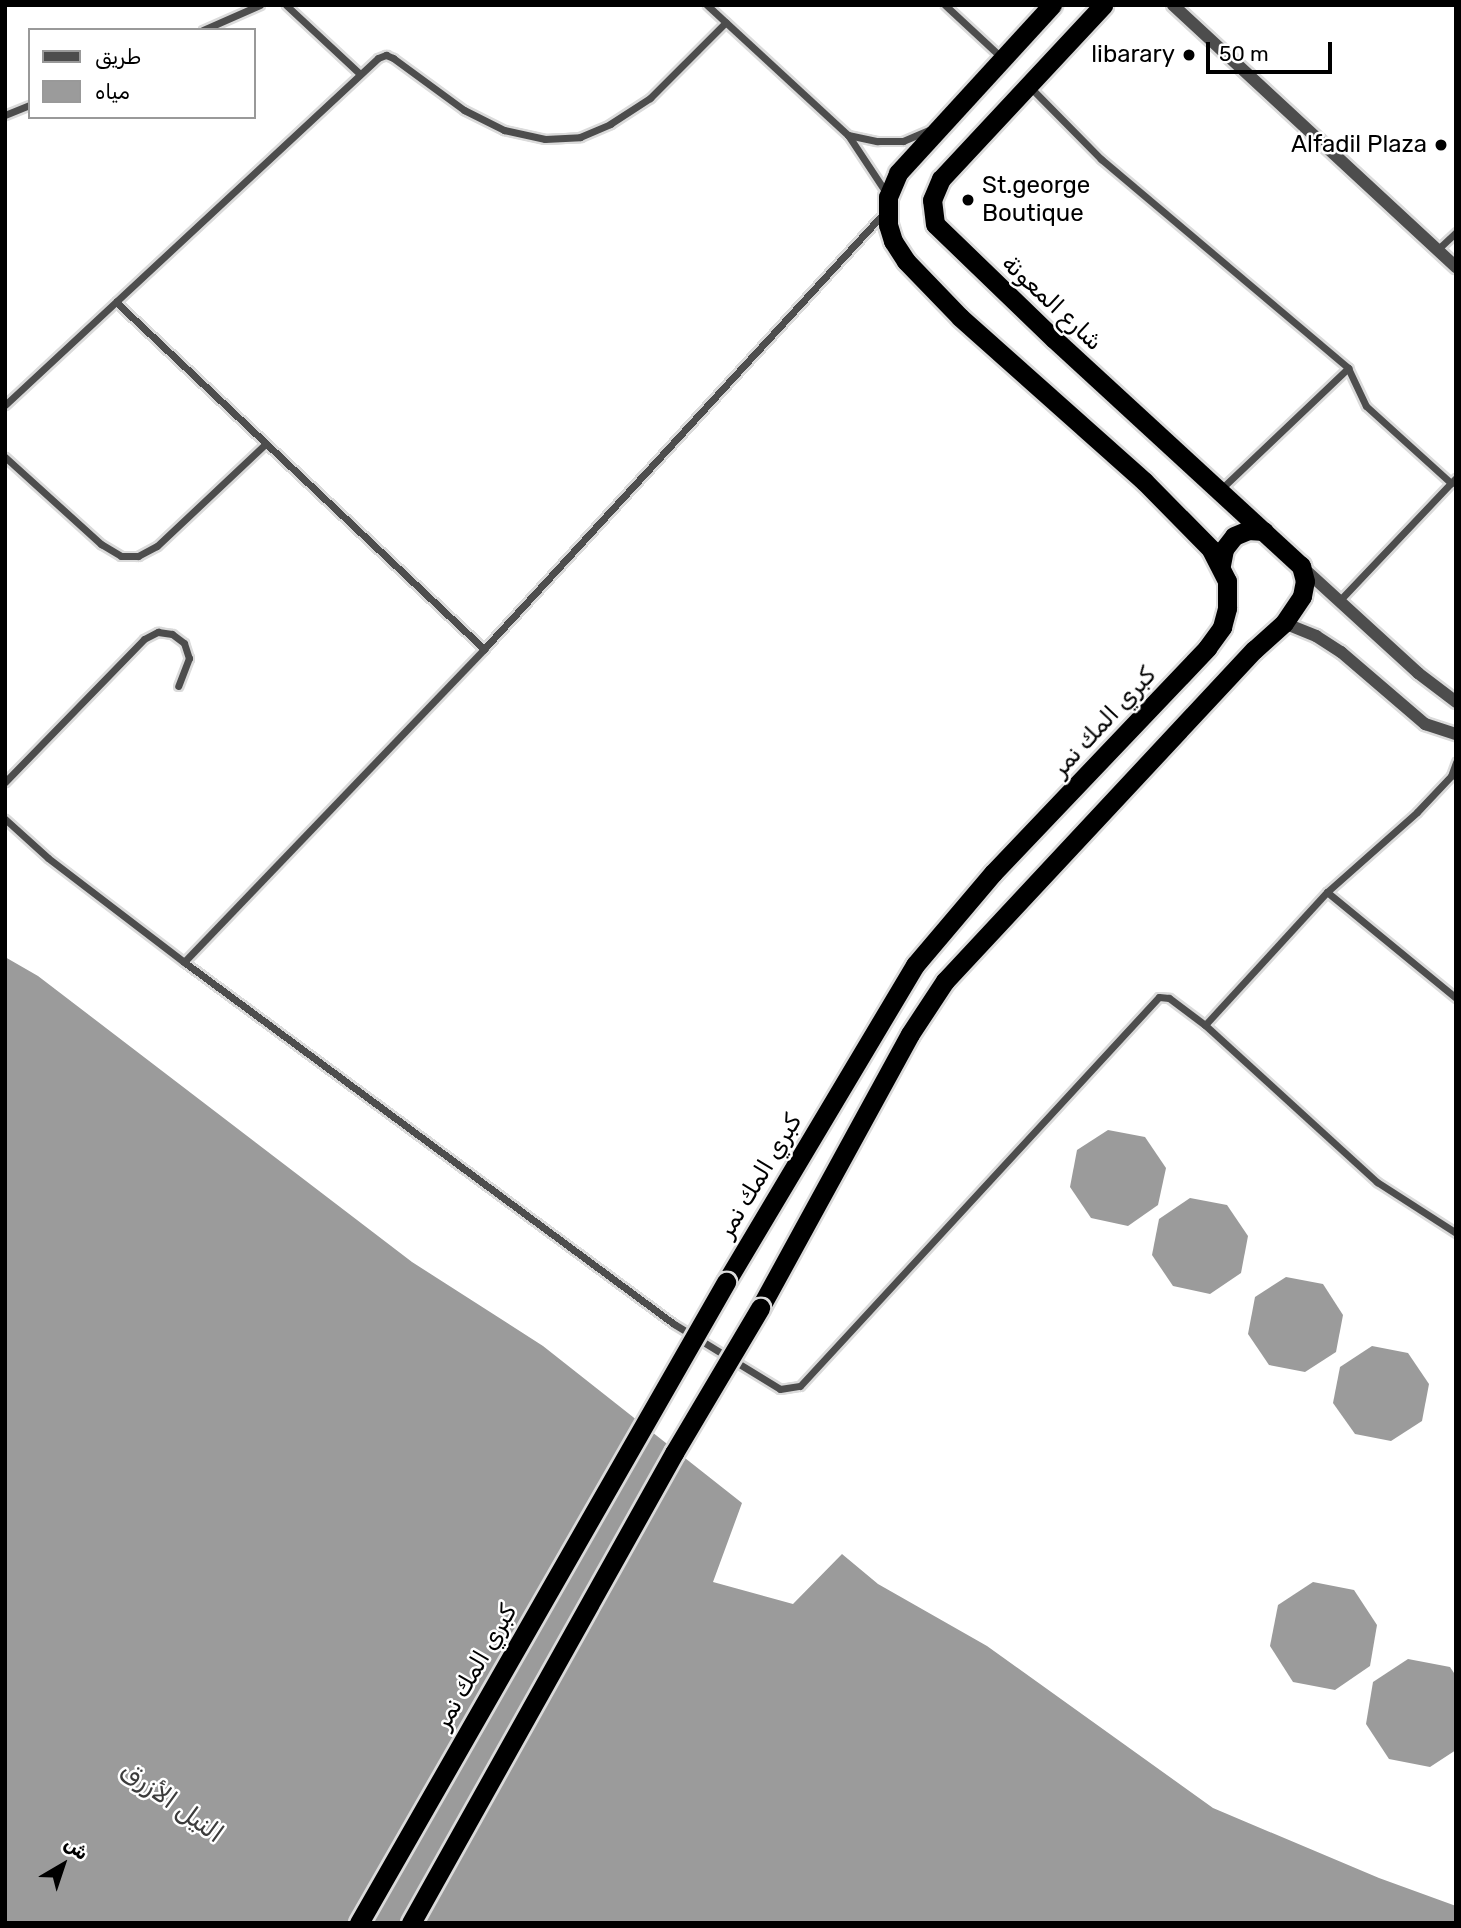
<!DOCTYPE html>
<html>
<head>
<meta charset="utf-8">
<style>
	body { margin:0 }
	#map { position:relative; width:1461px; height:1928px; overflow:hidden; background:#fff; font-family:Rubik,Vazirmatn,sans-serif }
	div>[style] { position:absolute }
	.water>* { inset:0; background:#9b9b9b }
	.roads { filter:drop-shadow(2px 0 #dbdbdb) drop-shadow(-2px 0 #dbdbdb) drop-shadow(0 2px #dbdbdb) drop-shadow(0 -2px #dbdbdb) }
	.minor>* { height:7px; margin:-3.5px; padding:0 3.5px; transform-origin:3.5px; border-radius:3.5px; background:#4d4d4d }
	.tertiary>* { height:12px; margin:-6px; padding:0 6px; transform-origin:6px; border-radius:6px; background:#4d4d4d }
	.trunk>* { height:19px; margin:-9.5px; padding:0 9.5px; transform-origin:9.5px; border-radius:9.5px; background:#000 }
	.bridges { filter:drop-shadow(2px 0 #dbdbdb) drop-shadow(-2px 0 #dbdbdb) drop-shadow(0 2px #dbdbdb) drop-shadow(0 -2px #dbdbdb) }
	.trunk-bridge>* { height:19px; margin:-9.5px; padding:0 9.5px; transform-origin:9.5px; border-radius:9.5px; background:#000 }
	.dots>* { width:19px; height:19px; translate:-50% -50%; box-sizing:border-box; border:4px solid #fff; border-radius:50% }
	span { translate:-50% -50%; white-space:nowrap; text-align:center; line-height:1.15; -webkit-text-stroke:5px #fff; paint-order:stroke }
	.poi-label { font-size:24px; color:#000 }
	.right { translate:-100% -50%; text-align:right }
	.left { translate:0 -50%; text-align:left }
	.street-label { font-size:24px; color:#000 }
	.water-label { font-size:26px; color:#3c3c3c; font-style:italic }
	.frame { position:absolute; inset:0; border:7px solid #000; pointer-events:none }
	.legend { position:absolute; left:28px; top:28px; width:228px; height:91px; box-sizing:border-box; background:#fff; border:2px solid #999; margin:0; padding:9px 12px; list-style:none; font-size:21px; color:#000 }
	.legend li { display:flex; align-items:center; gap:14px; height:35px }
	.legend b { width:35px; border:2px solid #999 }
	.north { position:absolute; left:28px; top:1830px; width:70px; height:70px; -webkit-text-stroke:5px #fff; paint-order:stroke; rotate:39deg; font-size:19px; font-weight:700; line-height:28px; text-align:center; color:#000 }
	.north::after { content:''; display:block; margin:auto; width:24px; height:32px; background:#000; clip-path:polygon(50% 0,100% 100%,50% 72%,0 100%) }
	.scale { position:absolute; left:1206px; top:42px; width:126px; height:32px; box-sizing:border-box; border:4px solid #000; border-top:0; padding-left:9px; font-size:21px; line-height:24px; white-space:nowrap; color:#000; -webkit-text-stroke:5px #fff; paint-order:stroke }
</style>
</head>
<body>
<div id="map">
	<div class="water">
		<i style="clip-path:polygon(5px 957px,38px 976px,412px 1262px,543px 1346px,742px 1503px,713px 1582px,793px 1604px,842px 1554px,878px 1584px,987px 1646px,1213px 1808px,1379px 1878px,1456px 1906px,1456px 1923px,5px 1923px)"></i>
		<i style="clip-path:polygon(1108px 1130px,1145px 1137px,1166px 1168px,1158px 1205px,1128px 1226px,1091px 1218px,1070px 1187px,1077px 1150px)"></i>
		<i style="clip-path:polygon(1190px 1198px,1227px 1205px,1248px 1236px,1241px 1273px,1210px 1294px,1173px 1286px,1152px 1255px,1159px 1219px)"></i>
		<i style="clip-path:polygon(1286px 1277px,1323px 1284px,1343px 1315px,1336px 1352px,1305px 1372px,1269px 1365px,1248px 1334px,1255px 1297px)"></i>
		<i style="clip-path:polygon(1372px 1346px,1408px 1353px,1429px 1384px,1422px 1421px,1391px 1441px,1355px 1434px,1333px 1403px,1340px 1367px)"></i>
		<i style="clip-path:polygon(1313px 1582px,1354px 1590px,1377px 1625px,1370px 1666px,1335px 1690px,1293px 1682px,1270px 1646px,1278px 1605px)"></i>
		<i style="clip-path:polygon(1408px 1659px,1450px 1667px,1456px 1676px,1456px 1750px,1430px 1767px,1389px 1759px,1366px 1724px,1373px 1682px)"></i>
	</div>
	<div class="roads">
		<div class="minor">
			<i style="left:286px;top:5px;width:101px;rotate:43deg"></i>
			<i style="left:707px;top:5px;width:192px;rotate:42.7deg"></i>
			<i style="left:848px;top:135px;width:71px;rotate:56.5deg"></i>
			<i style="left:945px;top:5px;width:76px;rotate:42.9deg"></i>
			<i style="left:203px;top:30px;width:62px;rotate:-23.7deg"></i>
			<i style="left:1029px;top:86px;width:103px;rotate:45.4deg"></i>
			<i style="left:1101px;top:159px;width:324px;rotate:40.2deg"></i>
			<i style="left:1348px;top:368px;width:42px;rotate:64.7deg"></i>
			<i style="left:1366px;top:406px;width:115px;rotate:42.2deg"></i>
			<i style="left:1451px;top:483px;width:7px;rotate:-45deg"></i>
			<i style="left:5px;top:115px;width:27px;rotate:-22deg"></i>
			<i style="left:848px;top:135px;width:30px;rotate:12deg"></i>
			<i style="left:877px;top:141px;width:26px"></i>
			<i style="left:903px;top:141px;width:28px;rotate:-23deg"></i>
			<i style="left:1437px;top:250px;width:26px;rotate:-43deg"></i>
			<i style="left:116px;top:302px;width:506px;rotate:43.32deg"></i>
			<i style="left:5px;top:405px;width:509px;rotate:-42.93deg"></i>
			<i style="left:378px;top:58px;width:9px;rotate:-21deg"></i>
			<i style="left:386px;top:55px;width:8px;rotate:23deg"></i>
			<i style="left:393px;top:58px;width:88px;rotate:36.2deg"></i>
			<i style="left:464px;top:110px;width:45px;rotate:26.6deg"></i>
			<i style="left:504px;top:130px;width:42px;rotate:12.4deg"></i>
			<i style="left:545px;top:139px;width:35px;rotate:-3deg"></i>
			<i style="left:580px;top:137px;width:33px;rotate:-23deg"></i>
			<i style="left:610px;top:124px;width:48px;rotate:-33deg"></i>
			<i style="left:650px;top:98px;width:107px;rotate:-45deg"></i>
			<i style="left:5px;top:457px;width:130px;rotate:42.2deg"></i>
			<i style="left:101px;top:544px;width:23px;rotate:31deg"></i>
			<i style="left:121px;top:556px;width:17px"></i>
			<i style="left:138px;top:556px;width:21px;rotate:-28deg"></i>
			<i style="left:157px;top:546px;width:147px;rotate:-43.3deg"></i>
			<i style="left:1220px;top:490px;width:177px;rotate:-43.6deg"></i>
			<i style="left:1340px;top:600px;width:161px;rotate:-46.5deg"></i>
			<i style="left:5px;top:782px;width:199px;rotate:-45.8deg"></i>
			<i style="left:144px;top:639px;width:16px;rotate:-27deg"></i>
			<i style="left:158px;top:632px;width:14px;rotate:8deg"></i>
			<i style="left:172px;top:634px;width:15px;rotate:37deg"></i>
			<i style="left:184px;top:643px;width:16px;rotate:72deg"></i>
			<i style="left:189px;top:658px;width:30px;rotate:111deg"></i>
			<i style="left:5px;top:819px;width:58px;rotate:42.2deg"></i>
			<i style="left:48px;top:858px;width:171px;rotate:37.4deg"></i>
			<i style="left:184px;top:962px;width:609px;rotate:36.46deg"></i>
			<i style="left:674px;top:1324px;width:124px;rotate:31.5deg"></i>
			<i style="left:780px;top:1389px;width:20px;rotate:-9deg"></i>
			<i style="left:800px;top:1386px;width:529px;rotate:-47.3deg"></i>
			<i style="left:1159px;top:997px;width:10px;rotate:6deg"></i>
			<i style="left:1169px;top:998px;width:45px;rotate:36.9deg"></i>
			<i style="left:1205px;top:1025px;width:233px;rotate:42.4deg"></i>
			<i style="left:1377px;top:1182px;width:94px;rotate:32.8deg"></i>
			<i style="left:1327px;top:892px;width:167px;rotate:39.4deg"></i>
			<i style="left:184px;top:962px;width:434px;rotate:-46.2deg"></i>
			<i style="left:484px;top:649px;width:592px;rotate:-47.47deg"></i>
			<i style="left:1205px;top:1025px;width:180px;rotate:-47.5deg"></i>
			<i style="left:1327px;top:892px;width:120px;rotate:-41.6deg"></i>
			<i style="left:1417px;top:812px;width:50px;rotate:-46.6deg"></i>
			<i style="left:1451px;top:776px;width:15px;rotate:-70deg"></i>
		</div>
		<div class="tertiary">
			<i style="left:1173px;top:5px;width:386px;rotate:42.8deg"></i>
			<i style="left:1301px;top:566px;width:159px;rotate:42.4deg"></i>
			<i style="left:1418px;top:673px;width:48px;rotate:37.3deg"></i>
			<i style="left:1284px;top:623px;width:35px;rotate:22deg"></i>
			<i style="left:1316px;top:636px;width:30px;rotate:33deg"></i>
			<i style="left:1341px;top:652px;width:111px;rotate:40.6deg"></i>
			<i style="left:1425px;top:724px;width:33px;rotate:18deg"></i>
		</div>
		<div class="trunk">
			<i style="left:1221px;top:565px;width:16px;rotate:-79deg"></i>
			<i style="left:1224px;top:549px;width:16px;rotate:-52deg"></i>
			<i style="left:1234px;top:536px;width:15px;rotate:-23deg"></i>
			<i style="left:1248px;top:530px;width:16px;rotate:4deg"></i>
			<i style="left:726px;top:1282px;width:369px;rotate:-59.2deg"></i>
			<i style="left:915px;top:965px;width:121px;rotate:-49.7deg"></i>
			<i style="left:993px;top:873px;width:311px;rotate:-46.4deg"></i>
			<i style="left:1207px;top:648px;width:26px;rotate:-54deg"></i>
			<i style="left:1222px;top:627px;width:20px;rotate:-75deg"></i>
			<i style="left:1227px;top:608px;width:27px;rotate:-90deg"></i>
			<i style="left:1227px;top:581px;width:36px;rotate:-117deg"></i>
			<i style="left:1211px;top:549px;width:95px;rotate:-134.6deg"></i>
			<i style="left:1144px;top:481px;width:246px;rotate:-138.3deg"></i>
			<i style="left:960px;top:317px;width:78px;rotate:-134deg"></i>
			<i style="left:906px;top:261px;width:24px;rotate:-123deg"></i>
			<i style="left:893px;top:241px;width:17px;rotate:-107deg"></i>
			<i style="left:888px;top:225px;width:28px;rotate:-90deg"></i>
			<i style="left:888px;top:197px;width:26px;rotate:-67deg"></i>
			<i style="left:898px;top:173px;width:228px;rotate:-47.5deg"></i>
			<i style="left:760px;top:1308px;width:312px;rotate:-61.3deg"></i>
			<i style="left:910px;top:1034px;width:64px;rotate:-56.6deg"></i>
			<i style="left:945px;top:981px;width:453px;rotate:-47deg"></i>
			<i style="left:1254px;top:650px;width:40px;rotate:-42deg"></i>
			<i style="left:1284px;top:623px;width:32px;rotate:-56deg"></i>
			<i style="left:1302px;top:596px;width:15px;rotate:-79deg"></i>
			<i style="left:1305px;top:581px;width:16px;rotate:-105deg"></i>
			<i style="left:1301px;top:566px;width:335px;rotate:-137.4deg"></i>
			<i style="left:1054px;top:339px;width:165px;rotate:-136deg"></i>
			<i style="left:935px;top:224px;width:24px;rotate:-97deg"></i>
			<i style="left:932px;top:200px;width:23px;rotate:-67deg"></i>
			<i style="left:941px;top:179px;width:238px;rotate:-47deg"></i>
		</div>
	</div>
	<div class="bridges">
		<div class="trunk-bridge">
			<i style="left:359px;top:1923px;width:739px;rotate:-60.21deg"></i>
			<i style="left:411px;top:1923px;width:539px;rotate:-60.77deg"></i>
			<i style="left:674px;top:1453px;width:169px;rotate:-59.3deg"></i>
		</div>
	</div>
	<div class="dots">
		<i style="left:1189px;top:55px;background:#000"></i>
		<i style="left:1441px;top:145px;background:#000"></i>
		<i style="left:968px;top:200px;background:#000"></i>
	</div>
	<div class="poi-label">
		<span class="right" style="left:1175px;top:55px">libarary</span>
		<span class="right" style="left:1427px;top:145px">Alfadil Plaza</span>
		<span class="left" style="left:982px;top:200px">St.george<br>Boutique</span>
	</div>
	<div class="street-label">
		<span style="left:1052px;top:303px;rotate:43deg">شارع المعونة</span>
		<span style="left:1104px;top:722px;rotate:-47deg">كبري المك نمر</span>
		<span style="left:760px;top:1176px;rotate:-59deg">كبري المك نمر</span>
		<span style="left:476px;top:1667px;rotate:-60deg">كبري المك نمر</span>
	</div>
	<div class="water-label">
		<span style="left:172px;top:1802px;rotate:36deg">النيل الأزرق</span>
	</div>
	<div class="frame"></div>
	<ul class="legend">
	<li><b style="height:9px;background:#4d4d4d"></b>طريق</li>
	<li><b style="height:19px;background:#9b9b9b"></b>مياه</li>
	</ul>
	<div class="north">ش</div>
	<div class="scale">50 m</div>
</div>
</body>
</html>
